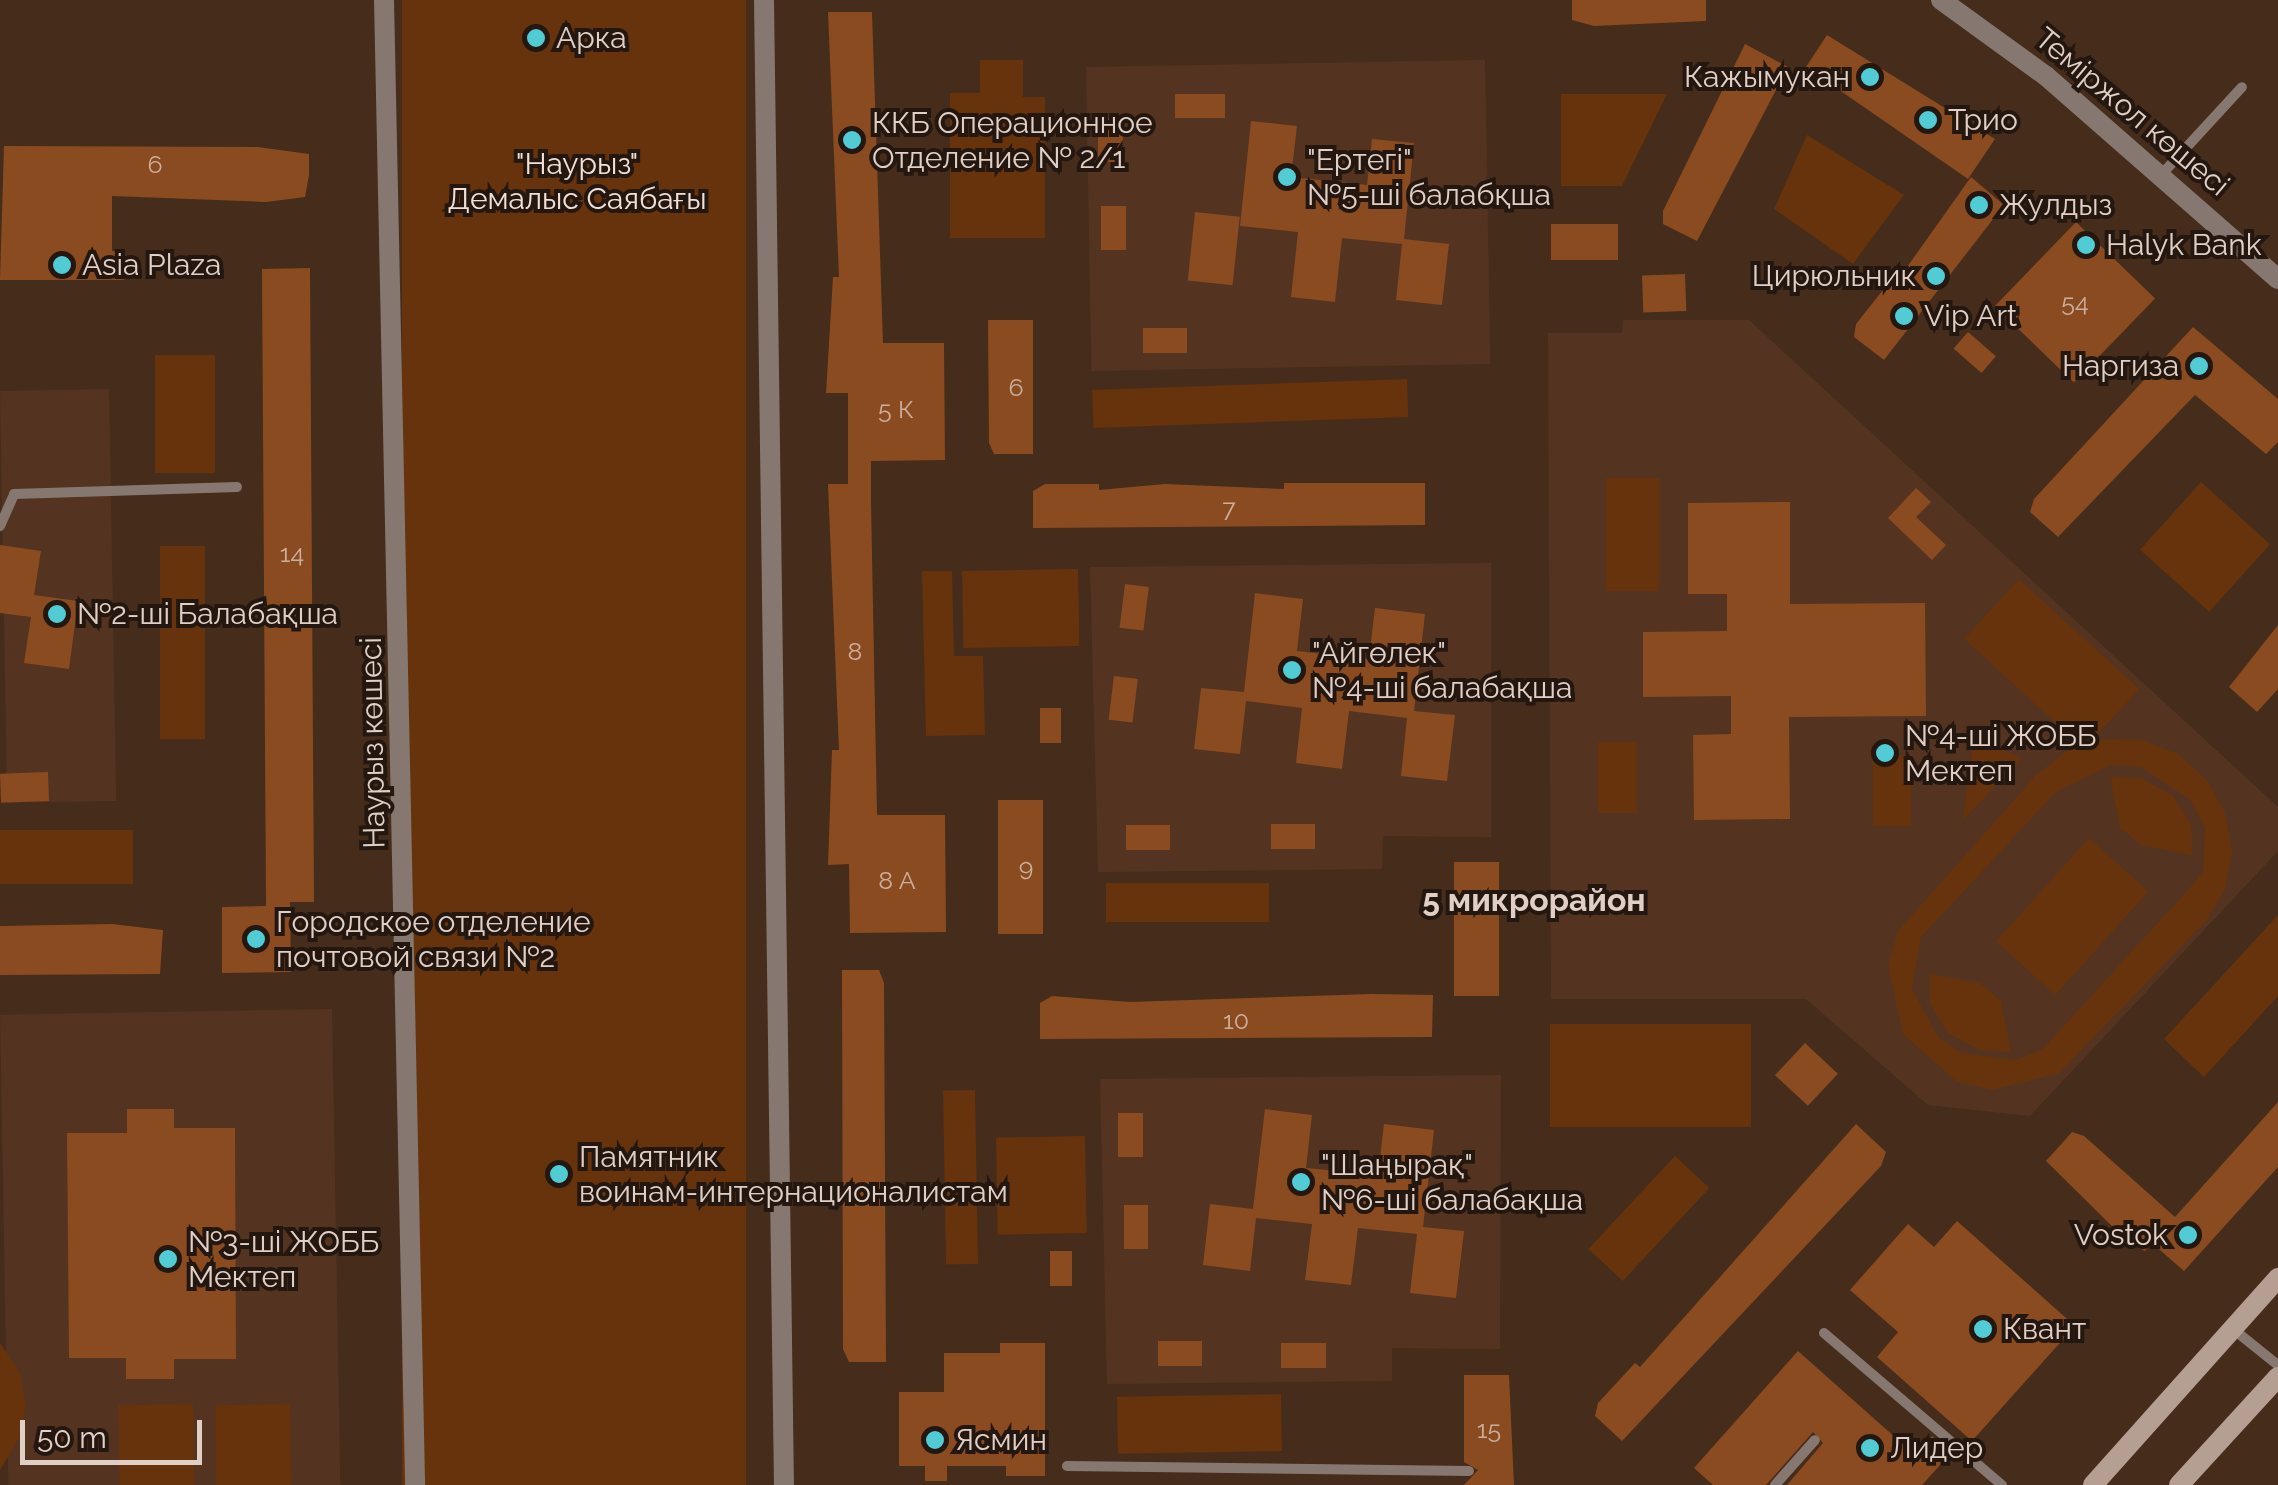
<!DOCTYPE html>
<html>
<head>
<meta charset="utf-8">
<style>
	body { margin:0 }
	#map { position:relative; width:2278px; height:1485px; overflow:hidden; background:#462c1b; font-family:Raleway,sans-serif }
	div>[style] { position:absolute }
	.built>* { inset:0; background:#543420; transform-origin:0 0 }
	.green>* { inset:0; background:#66330d; transform-origin:0 0 }
	.building>* { inset:0; background:#8a4b20; transform-origin:0 0 }
	.service>* { height:10px; margin:-5px; padding:0 5px; transform-origin:5px; border-radius:5px; background:#867870 }
	.tertiary>* { height:20px; margin:-10px; padding:0 10px; transform-origin:10px; border-radius:10px; background:#867870 }
	.secondary>* { height:20px; margin:-10px; padding:0 10px; transform-origin:10px; border-radius:10px; background:#b59f92 }
	.dots>* { width:28px; height:28px; translate:-50% -50%; box-sizing:border-box; border:5px solid #231710; border-radius:50% }
	span { translate:-50% -50%; white-space:nowrap; text-align:center; line-height:1.15; -webkit-text-stroke:8px #231710; paint-order:stroke }
	.number-label { font-size:25px; color:#cbae9c }
	.number-label span { -webkit-text-stroke-width:0 }
	.poi-label { font-size:30px; color:#e1cfc5 }
	.left { translate:0 -50%; text-align:left }
	.right { translate:-100% -50%; text-align:right }
	.street-label { font-size:30px; color:#e1cfc5 }
	.park-label { font-size:30px; color:#f3e0d5 }
	.neighbourhood-label { font-size:32px; color:#e1cfc5; font-weight:700 }
	.scale { position:absolute; left:20px; top:1420px; width:182px; height:45px; box-sizing:border-box; border:5px solid #e1cfc5; border-top:0; padding-left:12px; font-size:30px; line-height:35px; white-space:nowrap; color:#e1cfc5; -webkit-text-stroke:8px #231710; paint-order:stroke }
</style>
</head>
<body>
<div id="map">
	<div class="built">
		<i style="left:1485px;top:60px;width:304px;height:399px;rotate:89deg"></i>
		<i style="clip-path:polygon(1623px 320px,1749px 320px,2278px 807px,2278px 851px,2030px 1116px,1928px 1105px,1806px 999px,1551px 999px,1548px 333px,1622px 333px)"></i>
		<i style="left:109px;top:389px;width:412px;height:109px;rotate:89deg"></i>
		<i style="clip-path:polygon(1491px 563px,1491px 837px,1383px 836px,1382px 869px,1098px 872px,1090px 567px)"></i>
		<i style="left:332px;top:1009px;width:476px;height:332px;rotate:89deg"></i>
		<i style="clip-path:polygon(1501px 1075px,1500px 1349px,1392px 1348px,1392px 1381px,1107px 1384px,1100px 1079px)"></i>
	</div>
	<div class="green">
		<i style="left:402px;top:0;width:344px;height:1485px"></i>
		<i style="clip-path:polygon(980px 60px,1023px 60px,1023px 97px,1045px 97px,1045px 238px,950px 238px,950px 93px,980px 93px)"></i>
		<i style="clip-path:polygon(1561px 94px,1667px 94px,1622px 186px,1561px 186px)"></i>
		<i style="clip-path:polygon(1807px 135px,1904px 195px,1853px 264px,1774px 209px)"></i>
		<i style="left:155px;top:355px;width:60px;height:118px"></i>
		<i style="left:1407px;top:379px;width:38px;height:315px;rotate:88deg"></i>
		<i style="left:1606px;top:478px;width:53px;height:113px"></i>
		<i style="left:2201px;top:482px;width:93px;height:91px;rotate:42deg"></i>
		<i style="left:205px;top:546px;width:193px;height:45px;rotate:90deg"></i>
		<i style="left:1078px;top:569px;width:77px;height:116px;rotate:89deg"></i>
		<i style="clip-path:polygon(922px 571px,952px 571px,954px 656px,983px 656px,985px 735px,926px 736px)"></i>
		<i style="clip-path:polygon(2019px 579px,2139px 689px,2096px 736px,2076px 741px,1964px 639px)"></i>
		<i style="clip-path:polygon(1974px 737px,2022px 758px,1963px 820px)"></i>
		<i style="clip-path:polygon(evenodd,2104px 739px,2142px 740px,2178px 754px,2207px 780px,2225px 813px,2232px 851px,2225px 889px,2206px 921px,2059px 1073px,1991px 1090px,1956px 1081px,1903px 1034px,1888px 965px,1898px 931px,2037px 774px,2067px 751px,2104px 739px,2110px 765px,2141px 767px,2191px 800px,2205px 828px,2203px 873px,2042px 1050px,2016px 1060px,1961px 1053px,1938px 1037px,1912px 989px,1921px 937px,2056px 792px,2110px 765px)"></i>
		<i style="left:1598px;top:742px;width:39px;height:71px"></i>
		<i style="left:1873px;top:755px;width:38px;height:71px"></i>
		<i style="clip-path:polygon(2110px 777px,2141px 778px,2173px 796px,2191px 824px,2192px 855px,2141px 845px,2120px 828px)"></i>
		<i style="left:0;top:830px;width:133px;height:54px"></i>
		<i style="left:2089px;top:838px;width:80px;height:139px;rotate:42deg"></i>
		<i style="left:1269px;top:883px;width:39px;height:163px;rotate:90deg"></i>
		<i style="clip-path:polygon(2278px 915px,2278px 996px,2204px 1077px,2164px 1039px)"></i>
		<i style="clip-path:polygon(1930px 974px,1980px 983px,2001px 1001px,2011px 1052px,1980px 1050px,1948px 1033px,1930px 1004px)"></i>
		<i style="left:1550px;top:1024px;width:201px;height:103px"></i>
		<i style="left:975px;top:1090px;width:174px;height:32px;rotate:89deg"></i>
		<i style="left:1085px;top:1136px;width:97px;height:89px;rotate:89deg"></i>
		<i style="left:1675px;top:1156px;width:47px;height:127px;rotate:43deg"></i>
		<i style="clip-path:polygon(0 1343px,20px 1373px,26px 1404px,21px 1435px,0 1470px)"></i>
		<i style="left:1281px;top:1394px;width:57px;height:164px;rotate:89deg"></i>
		<i style="left:193px;top:1404px;width:81px;height:75px;rotate:89deg"></i>
		<i style="left:290px;top:1404px;width:81px;height:75px;rotate:89deg"></i>
	</div>
	<div class="building">
		<i style="clip-path:polygon(1572px 0,1706px 0,1706px 21px,1594px 26px,1572px 20px)"></i>
		<i style="clip-path:polygon(828px 12px,872px 12px,883px 343px,944px 343px,945px 460px,871px 461px,871px 502px,877px 815px,945px 815px,946px 932px,850px 933px,849px 864px,828px 865px,832px 750px,839px 750px,828px 484px,848px 484px,848px 393px,826px 393px,833px 277px,839px 277px)"></i>
		<i style="clip-path:polygon(1827px 35px,1995px 139px,1968px 179px,1806px 67px)"></i>
		<i style="clip-path:polygon(1745px 44px,1788px 67px,1697px 241px,1663px 224px,1663px 211px)"></i>
		<i style="left:1225px;top:94px;width:24px;height:50px;rotate:90deg"></i>
		<i style="left:1098px;top:118px;width:25px;height:44px"></i>
		<i style="clip-path:polygon(1251px 121px,1297px 126px,1291px 177px,1367px 185px,1372px 139px,1414px 143px,1404px 239px,1449px 244px,1442px 305px,1396px 300px,1402px 244px,1342px 238px,1335px 302px,1291px 297px,1298px 232px,1240px 226px)"></i>
		<i style="clip-path:polygon(4px 146px,258px 147px,309px 154px,309px 175px,305px 197px,266px 202px,112px 196px,112px 251px,124px 251px,124px 280px,0 280px)"></i>
		<i style="clip-path:polygon(1971px 177px,2004px 205px,1884px 360px,1854px 337px,1856px 324px,1890px 281px,1895px 284px)"></i>
		<i style="left:1126px;top:206px;width:44px;height:25px;rotate:90deg"></i>
		<i style="left:1195px;top:212px;width:45px;height:69px;rotate:6deg"></i>
		<i style="left:2076px;top:222px;width:110px;height:117px;rotate:44deg"></i>
		<i style="left:1618px;top:224px;width:36px;height:67px;rotate:90deg"></i>
		<i style="clip-path:polygon(310px 268px,314px 902px,290px 902px,291px 972px,222px 973px,222px 907px,266px 906px,262px 269px)"></i>
		<i style="left:1685px;top:274px;width:37px;height:43px;rotate:88deg"></i>
		<i style="clip-path:polygon(988px 320px,1033px 320px,1033px 454px,994px 454px,989px 443px)"></i>
		<i style="clip-path:polygon(2193px 327px,2278px 399px,2278px 442px,2266px 454px,2195px 395px,2058px 537px,2030px 512px,2034px 499px)"></i>
		<i style="left:1143px;top:328px;width:44px;height:25px"></i>
		<i style="left:1968px;top:332px;width:37px;height:22px;rotate:41deg"></i>
		<i style="clip-path:polygon(1284px 483px,1425px 483px,1425px 525px,1033px 528px,1033px 491px,1045px 484px,1099px 484px,1099px 490px,1165px 484px,1284px 489px)"></i>
		<i style="clip-path:polygon(1916px 488px,1931px 502px,1916px 517px,1946px 545px,1932px 560px,1888px 518px)"></i>
		<i style="clip-path:polygon(1790px 502px,1790px 604px,1925px 603px,1926px 716px,1789px 717px,1790px 819px,1694px 820px,1693px 735px,1731px 734px,1731px 696px,1643px 697px,1643px 632px,1727px 631px,1727px 594px,1688px 594px,1688px 503px)"></i>
		<i style="clip-path:polygon(0 545px,41px 551px,34px 595px,78px 601px,69px 669px,24px 663px,31px 617px,0 613px)"></i>
		<i style="left:1125px;top:584px;width:24px;height:44px;rotate:7deg"></i>
		<i style="clip-path:polygon(1255px 593px,1303px 599px,1297px 651px,1369px 659px,1375px 608px,1425px 614px,1414px 711px,1455px 715px,1447px 781px,1401px 776px,1407px 718px,1349px 711px,1342px 769px,1296px 763px,1302px 708px,1246px 701px,1240px 754px,1194px 749px,1201px 688px,1244px 692px)"></i>
		<i style="clip-path:polygon(2278px 625px,2278px 689px,2257px 712px,2229px 687px)"></i>
		<i style="left:1114px;top:676px;width:24px;height:44px;rotate:7deg"></i>
		<i style="left:1040px;top:708px;width:21px;height:35px"></i>
		<i style="left:48px;top:772px;width:29px;height:48px;rotate:88deg"></i>
		<i style="left:1043px;top:800px;width:134px;height:45px;rotate:90deg"></i>
		<i style="left:1271px;top:824px;width:44px;height:25px"></i>
		<i style="left:1126px;top:825px;width:44px;height:25px"></i>
		<i style="left:1454px;top:862px;width:45px;height:134px"></i>
		<i style="clip-path:polygon(112px 924px,163px 930px,160px 974px,0 975px,0 926px)"></i>
		<i style="clip-path:polygon(842px 970px,879px 970px,884px 983px,886px 1362px,849px 1362px,843px 1349px)"></i>
		<i style="clip-path:polygon(1372px 994px,1433px 995px,1432px 1037px,1040px 1039px,1040px 1003px,1052px 996px,1130px 1002px)"></i>
		<i style="left:1805px;top:1043px;width:45px;height:44px;rotate:43deg"></i>
		<i style="clip-path:polygon(2278px 1102px,2278px 1167px,2184px 1271px,2152px 1243px,2145px 1251px,2129px 1243px,2046px 1161px,2072px 1132px,2084px 1136px,2175px 1217px)"></i>
		<i style="clip-path:polygon(127px 1109px,174px 1109px,174px 1128px,235px 1128px,236px 1359px,174px 1359px,174px 1379px,126px 1379px,126px 1358px,69px 1358px,67px 1133px,127px 1133px)"></i>
		<i style="clip-path:polygon(1265px 1109px,1312px 1115px,1306px 1168px,1378px 1175px,1384px 1124px,1434px 1130px,1423px 1227px,1464px 1231px,1456px 1298px,1410px 1293px,1417px 1234px,1358px 1228px,1351px 1285px,1305px 1280px,1312px 1224px,1256px 1218px,1250px 1271px,1203px 1265px,1210px 1204px,1253px 1209px)"></i>
		<i style="left:1118px;top:1113px;width:25px;height:44px"></i>
		<i style="clip-path:polygon(1856px 1124px,1886px 1152px,1881px 1166px,1622px 1441px,1595px 1416px,1598px 1403px,1635px 1363px,1640px 1367px)"></i>
		<i style="left:1124px;top:1205px;width:24px;height:44px"></i>
		<i style="clip-path:polygon(1957px 1221px,2075px 1326px,1972px 1441px,1877px 1357px,1898px 1332px,1850px 1290px,1908px 1224px,1934px 1247px)"></i>
		<i style="left:1050px;top:1251px;width:22px;height:35px"></i>
		<i style="left:1158px;top:1341px;width:44px;height:25px"></i>
		<i style="clip-path:polygon(1000px 1343px,1045px 1343px,1045px 1476px,1006px 1476px,1006px 1466px,947px 1466px,947px 1481px,925px 1481px,925px 1466px,899px 1466px,899px 1392px,944px 1392px,944px 1353px,1000px 1353px)"></i>
		<i style="left:1281px;top:1343px;width:45px;height:25px"></i>
		<i style="clip-path:polygon(1798px 1351px,1915px 1455px,1932px 1436px,1951px 1453px,1922px 1485px,1787px 1485px,1823px 1443px,1813px 1432px,1766px 1485px,1713px 1485px,1694px 1468px)"></i>
		<i style="clip-path:polygon(1464px 1375px,1509px 1375px,1514px 1485px,1464px 1485px,1478px 1470px,1464px 1462px)"></i>
	</div>
	<div class="service">
		<i style="left:2162px;top:174px;width:118px;rotate:-47.4deg"></i>
		<i style="left:0;top:526px;width:35px;rotate:-66deg"></i>
		<i style="left:14px;top:494px;width:223px;rotate:-1.8deg"></i>
		<i style="left:2233px;top:1329px;width:58px;rotate:38.7deg"></i>
		<i style="left:1824px;top:1333px;width:234px;rotate:40.5deg"></i>
		<i style="left:1067px;top:1466px;width:402px;rotate:0.7deg"></i>
		<i style="left:1775px;top:1485px;width:60px;rotate:-48.4deg"></i>
	</div>
	<div class="tertiary">
		<i style="left:384px;top:0;width:1485px;rotate:88.8deg"></i>
		<i style="left:764px;top:0;width:1485px;rotate:89.23deg"></i>
		<i style="left:1941px;top:0;width:130px;rotate:35.9deg"></i>
		<i style="left:2046px;top:76px;width:308px;rotate:41.2deg"></i>
	</div>
	<div class="secondary">
		<i style="left:2093px;top:1485px;width:278px;rotate:-48.2deg"></i>
		<i style="left:2179px;top:1485px;width:147px;rotate:-47.5deg"></i>
	</div>
	<div class="dots">
		<i style="left:536px;top:38px;background:#51ccd5"></i>
		<i style="left:1870px;top:77px;background:#51ccd5"></i>
		<i style="left:1928px;top:120px;background:#51ccd5"></i>
		<i style="left:852px;top:140px;background:#51ccd5"></i>
		<i style="left:1287px;top:177px;background:#51ccd5"></i>
		<i style="left:1979px;top:205px;background:#51ccd5"></i>
		<i style="left:2086px;top:245px;background:#51ccd5"></i>
		<i style="left:62px;top:265px;background:#51ccd5"></i>
		<i style="left:1936px;top:276px;background:#51ccd5"></i>
		<i style="left:1904px;top:316px;background:#51ccd5"></i>
		<i style="left:2199px;top:366px;background:#51ccd5"></i>
		<i style="left:57px;top:614px;background:#51ccd5"></i>
		<i style="left:1292px;top:670px;background:#51ccd5"></i>
		<i style="left:1885px;top:753px;background:#51ccd5"></i>
		<i style="left:256px;top:939px;background:#51ccd5"></i>
		<i style="left:559px;top:1174px;background:#51ccd5"></i>
		<i style="left:1301px;top:1182px;background:#51ccd5"></i>
		<i style="left:2188px;top:1235px;background:#51ccd5"></i>
		<i style="left:168px;top:1259px;background:#51ccd5"></i>
		<i style="left:1983px;top:1329px;background:#51ccd5"></i>
		<i style="left:935px;top:1440px;background:#51ccd5"></i>
		<i style="left:1870px;top:1448px;background:#51ccd5"></i>
	</div>
	<div class="number-label">
		<span style="left:155px;top:164px">6</span>
		<span style="left:2075px;top:302px">54</span>
		<span style="left:1016px;top:387px">6</span>
		<span style="left:896px;top:409px">5 К</span>
		<span style="left:1229px;top:508px">7</span>
		<span style="left:292px;top:553px">14</span>
		<span style="left:855px;top:651px">8</span>
		<span style="left:1026px;top:867px">9</span>
		<span style="left:897px;top:880px">8 А</span>
		<span style="left:1236px;top:1020px">10</span>
		<span style="left:1489px;top:1429px">15</span>
	</div>
	<div class="poi-label">
		<span class="left" style="left:556px;top:38px">Арка</span>
		<span class="right" style="left:1850px;top:77px">Кажымукан</span>
		<span class="left" style="left:1948px;top:120px">Трио</span>
		<span class="left" style="left:872px;top:140px">ККБ Операционное<br>Отделение № 2/1</span>
		<span class="left" style="left:1307px;top:177px">"Ертегі"<br>№5-ші балабқша</span>
		<span class="left" style="left:1999px;top:205px">Жулдыз</span>
		<span class="left" style="left:2106px;top:245px">Halyk Bank</span>
		<span class="left" style="left:82px;top:265px">Asia Plaza</span>
		<span class="right" style="left:1916px;top:276px">Цирюльник</span>
		<span class="left" style="left:1924px;top:316px">Vip Art</span>
		<span class="right" style="left:2179px;top:366px">Наргиза</span>
		<span class="left" style="left:77px;top:614px">№2-ші Балабақша</span>
		<span class="left" style="left:1312px;top:670px">"Айгөлек"<br>№4-ші балабақша</span>
		<span class="left" style="left:1905px;top:753px">№4-ші ЖОББ<br>Мектеп</span>
		<span class="left" style="left:276px;top:939px">Городское отделение<br>почтовой связи №2</span>
		<span class="left" style="left:579px;top:1174px">Памятник<br>воинам-интернационалистам</span>
		<span class="left" style="left:1321px;top:1182px">"Шаңырақ"<br>№6-ші балабақша</span>
		<span class="right" style="left:2168px;top:1235px">Vostok</span>
		<span class="left" style="left:188px;top:1259px">№3-ші ЖОББ<br>Мектеп</span>
		<span class="left" style="left:2003px;top:1329px">Квант</span>
		<span class="left" style="left:955px;top:1440px">Ясмин</span>
		<span class="left" style="left:1890px;top:1448px">Лидер</span>
	</div>
	<div class="street-label">
		<span style="left:2132px;top:112px;rotate:40deg">Теміржол көшесі</span>
		<span style="left:373px;top:743px;rotate:-91deg">Наурыз көшесі</span>
	</div>
	<div class="park-label">
		<span style="left:577px;top:181px">"Наурыз"<br>Демалыс Саябағы</span>
	</div>
	<div class="neighbourhood-label">
		<span style="left:1534px;top:900px">5 микрорайон</span>
	</div>
	<div class="scale">50 m</div>
</div>
</body>
</html>
